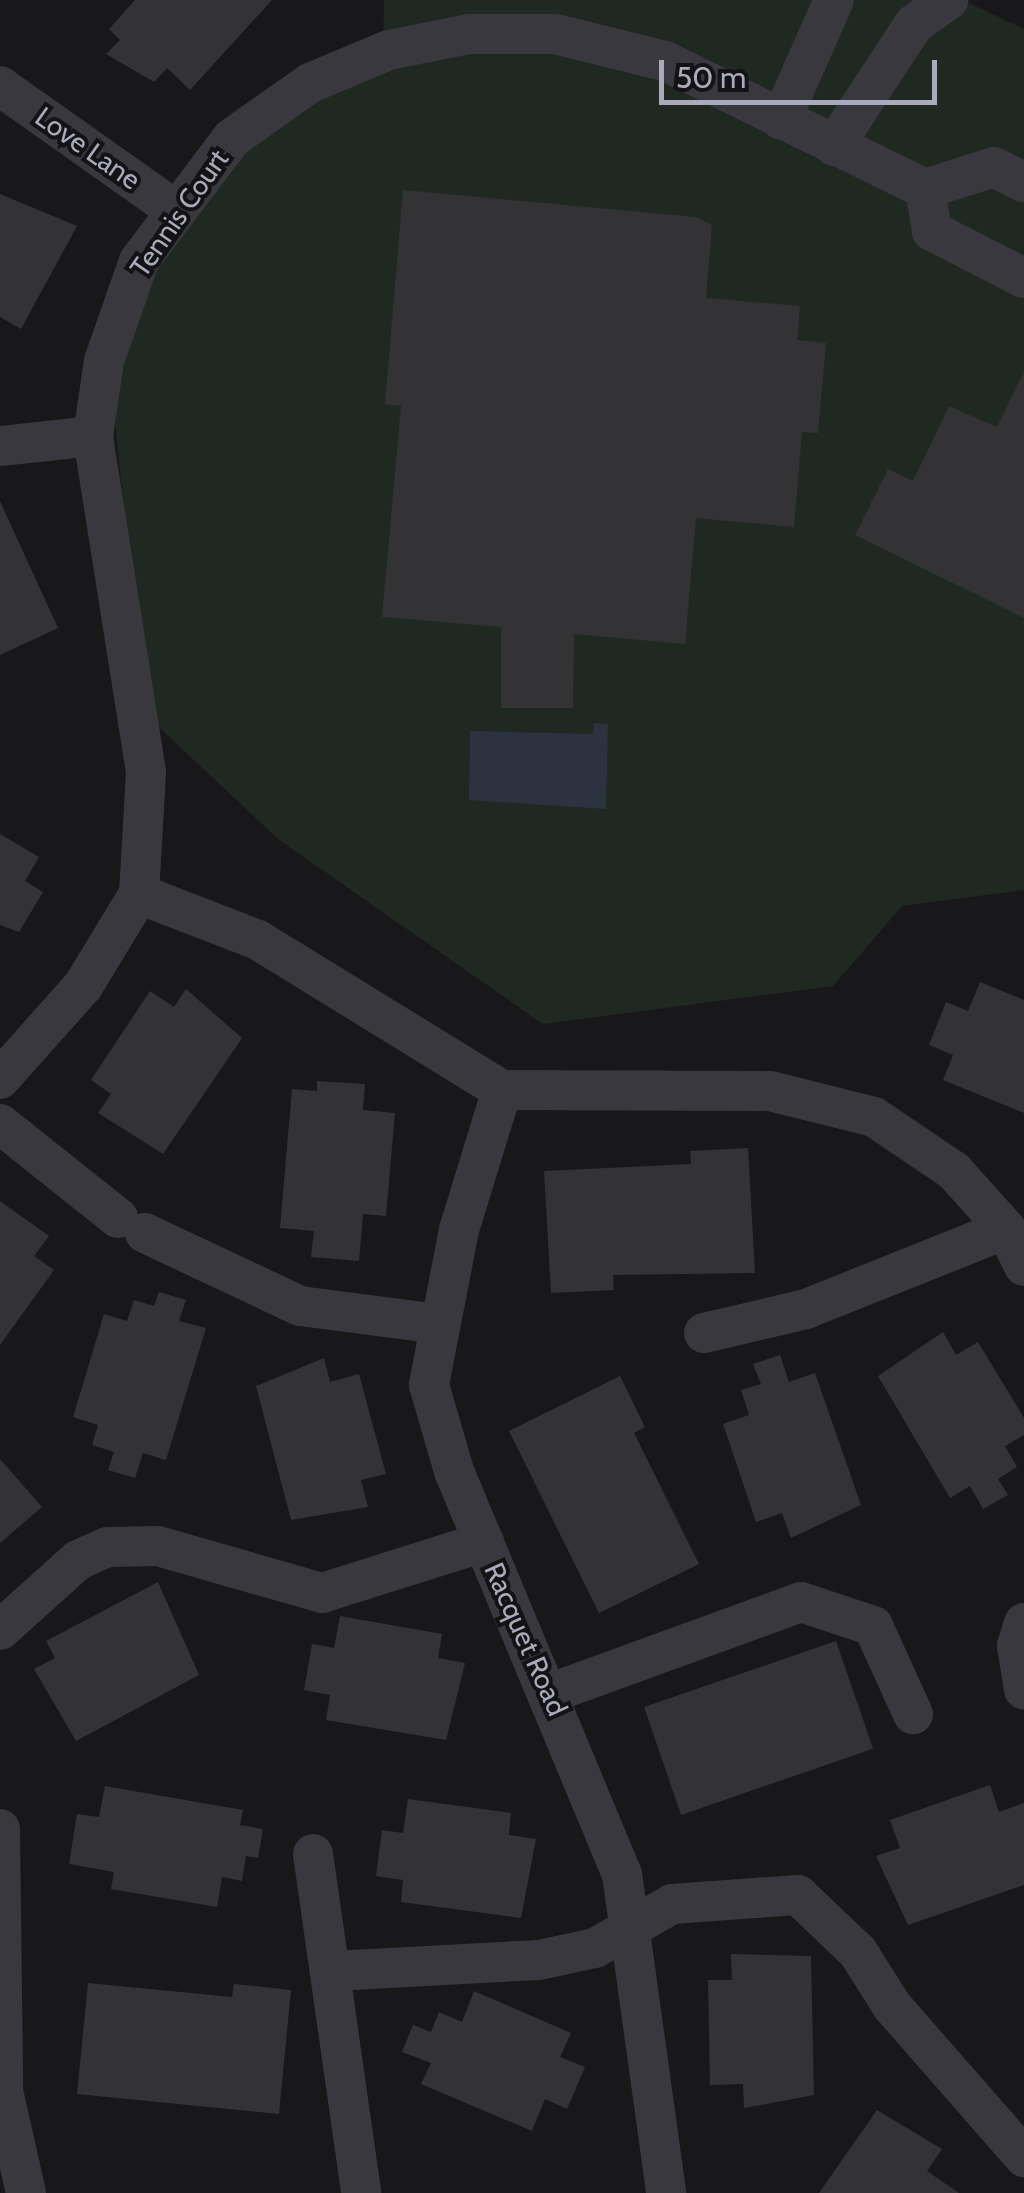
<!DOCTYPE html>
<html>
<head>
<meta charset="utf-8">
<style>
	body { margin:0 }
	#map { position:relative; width:1024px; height:2193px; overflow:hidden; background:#18181a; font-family:Cabin,sans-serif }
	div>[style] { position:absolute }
	.green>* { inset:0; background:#1f2922 }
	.water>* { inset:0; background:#2c323f }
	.building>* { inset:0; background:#333336; transform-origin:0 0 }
	.street>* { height:40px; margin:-20px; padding:0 20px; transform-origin:20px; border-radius:20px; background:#39383f }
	span { translate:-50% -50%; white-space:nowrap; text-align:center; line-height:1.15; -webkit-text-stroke:8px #131315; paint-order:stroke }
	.street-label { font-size:28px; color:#a9aabb }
	.scale { position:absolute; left:659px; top:60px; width:278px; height:45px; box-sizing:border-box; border:5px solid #a9aabb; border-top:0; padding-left:12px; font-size:30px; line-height:35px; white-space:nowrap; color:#a9aabb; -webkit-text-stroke:8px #131315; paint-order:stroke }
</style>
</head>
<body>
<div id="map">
	<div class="green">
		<i style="clip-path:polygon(384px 0,963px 0,1024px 29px,1024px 890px,902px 906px,833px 986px,543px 1024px,278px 839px,145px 714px,108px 353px,164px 203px,383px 50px)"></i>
	</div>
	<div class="water">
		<i style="clip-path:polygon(594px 723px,608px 724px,606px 809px,469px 800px,470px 731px,593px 734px)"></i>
	</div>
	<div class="building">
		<i style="clip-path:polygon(135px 0,272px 0,190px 90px,167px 68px,154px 82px,106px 54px,120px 40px,109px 29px)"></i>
		<i style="clip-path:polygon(403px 190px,695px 217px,712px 225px,706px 298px,800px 306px,797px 340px,826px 343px,818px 433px,802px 432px,794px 527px,696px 518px,685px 644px,574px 634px,573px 708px,501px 708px,501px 627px,382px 617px,401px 406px,385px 404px)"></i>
		<i style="clip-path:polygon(0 194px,77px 226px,21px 329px,0 317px)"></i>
		<i style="clip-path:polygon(1024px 372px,1024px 618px,855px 535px,888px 469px,913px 481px,949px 406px,997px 427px)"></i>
		<i style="clip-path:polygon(0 501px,58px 628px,0 655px)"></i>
		<i style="clip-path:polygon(0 834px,39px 857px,25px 881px,43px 892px,19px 932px,0 925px)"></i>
		<i style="clip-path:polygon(980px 982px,1024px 1000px,1024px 1113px,943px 1080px,953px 1055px,929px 1045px,946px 1002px,968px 1011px)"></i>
		<i style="clip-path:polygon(186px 989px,242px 1038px,163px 1154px,98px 1113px,111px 1094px,91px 1080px,150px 991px,174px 1007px)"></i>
		<i style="clip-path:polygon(317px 1081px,365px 1084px,363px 1110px,395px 1113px,386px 1216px,363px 1214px,359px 1261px,311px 1257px,314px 1231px,280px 1228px,292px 1089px,317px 1091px)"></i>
		<i style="clip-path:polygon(748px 1148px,755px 1273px,613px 1275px,614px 1290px,551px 1293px,544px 1171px,691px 1164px,690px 1151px)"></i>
		<i style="clip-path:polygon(0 1201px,49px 1236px,34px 1256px,54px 1270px,0 1345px)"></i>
		<i style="clip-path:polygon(159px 1292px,186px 1300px,179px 1321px,206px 1328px,166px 1460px,143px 1453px,135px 1478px,108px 1470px,114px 1452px,92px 1445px,98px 1425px,73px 1417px,104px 1314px,127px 1321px,134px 1300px,154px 1306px)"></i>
		<i style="clip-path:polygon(943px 1332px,956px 1355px,978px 1342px,1024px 1418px,1024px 1435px,1005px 1446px,1017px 1467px,998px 1479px,1008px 1495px,983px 1509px,970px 1486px,950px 1498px,878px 1376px)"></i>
		<i style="clip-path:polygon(780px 1355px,789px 1382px,815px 1373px,861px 1505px,791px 1538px,782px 1513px,756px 1522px,723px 1424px,749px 1415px,741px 1390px,761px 1384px,753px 1364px)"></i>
		<i style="clip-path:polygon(324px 1358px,330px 1382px,359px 1374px,386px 1474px,361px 1480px,368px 1507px,291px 1520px,256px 1386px)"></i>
		<i style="clip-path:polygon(620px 1376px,645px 1427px,634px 1433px,699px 1564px,599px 1613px,509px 1431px)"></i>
		<i style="clip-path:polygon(0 1459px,42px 1507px,0 1543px)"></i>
		<i style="clip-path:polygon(158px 1582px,199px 1675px,76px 1741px,34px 1669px,55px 1658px,46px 1641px)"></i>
		<i style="clip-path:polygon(340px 1616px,442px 1634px,438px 1658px,465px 1663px,446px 1740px,326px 1720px,330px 1695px,304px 1690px,312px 1644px,334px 1648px)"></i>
		<i style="left:836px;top:1641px;width:114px;height:203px;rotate:71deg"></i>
		<i style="clip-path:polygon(990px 1785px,999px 1812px,1024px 1803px,1024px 1885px,908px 1925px,876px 1856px,900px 1848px,890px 1820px)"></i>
		<i style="clip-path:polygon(105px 1786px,243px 1810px,240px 1825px,263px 1829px,258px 1858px,246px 1856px,242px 1881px,222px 1877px,217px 1907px,111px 1889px,114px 1872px,69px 1864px,77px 1814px,99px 1817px)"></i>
		<i style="clip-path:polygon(408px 1799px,511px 1813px,509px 1835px,536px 1839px,521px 1918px,401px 1902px,403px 1880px,376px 1876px,382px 1830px,403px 1833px)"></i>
		<i style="clip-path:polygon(731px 1954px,811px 1956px,814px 2095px,744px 2108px,743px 2084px,710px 2085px,708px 1980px,732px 1980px)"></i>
		<i style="clip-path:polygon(88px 1983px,232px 1997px,234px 1984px,291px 1990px,279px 2114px,77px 2094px)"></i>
		<i style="clip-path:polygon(474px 1991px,571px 2033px,560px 2057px,585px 2067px,567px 2109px,545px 2099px,532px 2131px,421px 2084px,431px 2063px,402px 2052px,413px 2025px,431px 2032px,439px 2012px,462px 2022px)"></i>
		<i style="clip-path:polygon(877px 2110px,942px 2149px,927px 2171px,959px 2193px,819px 2193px)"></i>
	</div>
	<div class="street">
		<i style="left:0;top:86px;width:214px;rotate:35.3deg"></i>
		<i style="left:781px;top:120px;width:131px;rotate:-66.2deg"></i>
		<i style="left:834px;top:146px;width:146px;rotate:-56.7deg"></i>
		<i style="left:914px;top:24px;width:42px;rotate:-35.2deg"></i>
		<i style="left:925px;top:189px;width:43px;rotate:80.5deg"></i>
		<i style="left:932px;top:231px;width:103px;rotate:27.1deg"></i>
		<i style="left:0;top:446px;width:94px;rotate:-6.1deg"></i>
		<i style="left:139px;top:894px;width:128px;rotate:21.1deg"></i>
		<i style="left:258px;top:940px;width:286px;rotate:31.6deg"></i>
		<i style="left:502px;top:1090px;width:268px;rotate:0.2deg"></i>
		<i style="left:770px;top:1091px;width:107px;rotate:14deg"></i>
		<i style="left:874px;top:1117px;width:97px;rotate:34deg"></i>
		<i style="left:954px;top:1171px;width:78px;rotate:48.1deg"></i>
		<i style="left:1006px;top:1229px;width:41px;rotate:64.1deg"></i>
		<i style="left:0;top:1079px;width:125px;rotate:-48.3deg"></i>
		<i style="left:83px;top:986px;width:108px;rotate:-58.7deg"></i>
		<i style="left:139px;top:894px;width:122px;rotate:-86.7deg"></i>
		<i style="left:146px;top:772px;width:340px;rotate:-99deg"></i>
		<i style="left:93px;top:436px;width:76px;rotate:-81.7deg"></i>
		<i style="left:104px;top:361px;width:106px;rotate:-70.7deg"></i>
		<i style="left:139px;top:261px;width:154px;rotate:-52.9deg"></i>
		<i style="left:232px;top:138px;width:95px;rotate:-35.2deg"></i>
		<i style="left:310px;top:83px;width:86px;rotate:-22.7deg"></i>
		<i style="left:389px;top:50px;width:82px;rotate:-11.3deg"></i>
		<i style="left:469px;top:34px;width:86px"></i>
		<i style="left:555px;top:34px;width:113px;rotate:13.8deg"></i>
		<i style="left:665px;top:61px;width:290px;rotate:26.2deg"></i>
		<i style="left:925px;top:189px;width:72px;rotate:-17.7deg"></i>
		<i style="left:994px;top:167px;width:34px;rotate:27deg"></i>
		<i style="left:502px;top:1090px;width:146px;rotate:107.1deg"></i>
		<i style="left:459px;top:1230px;width:158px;rotate:101deg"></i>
		<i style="left:429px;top:1385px;width:90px;rotate:73.8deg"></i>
		<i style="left:454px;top:1471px;width:437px;rotate:67.4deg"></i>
		<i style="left:622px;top:1874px;width:322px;rotate:82.1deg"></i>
		<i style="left:0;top:1124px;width:151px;rotate:38.5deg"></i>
		<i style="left:145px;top:1233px;width:171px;rotate:25.2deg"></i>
		<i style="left:300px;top:1306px;width:140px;rotate:7.4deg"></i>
		<i style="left:704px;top:1333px;width:105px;rotate:-13.2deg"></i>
		<i style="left:806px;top:1309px;width:215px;rotate:-21.8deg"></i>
		<i style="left:1024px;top:1623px;width:24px;rotate:107deg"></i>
		<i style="left:1017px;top:1646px;width:44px;rotate:80.8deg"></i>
		<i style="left:0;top:1630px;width:105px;rotate:-41.9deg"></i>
		<i style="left:78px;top:1560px;width:32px;rotate:-24deg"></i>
		<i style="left:107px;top:1547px;width:51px;rotate:-1.1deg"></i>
		<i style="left:158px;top:1546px;width:171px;rotate:16deg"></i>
		<i style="left:322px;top:1593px;width:170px;rotate:-17.5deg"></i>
		<i style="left:551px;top:1693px;width:266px;rotate:-20deg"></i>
		<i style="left:801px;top:1602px;width:76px;rotate:18.4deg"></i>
		<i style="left:873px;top:1626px;width:97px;rotate:65.6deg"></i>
		<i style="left:0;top:1829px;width:262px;rotate:89.3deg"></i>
		<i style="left:3px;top:2091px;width:105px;rotate:77.3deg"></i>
		<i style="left:313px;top:1854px;width:342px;rotate:81.9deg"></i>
		<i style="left:334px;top:1971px;width:205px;rotate:-3.1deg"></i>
		<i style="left:539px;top:1960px;width:57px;rotate:-12.1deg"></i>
		<i style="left:595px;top:1948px;width:89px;rotate:-29.7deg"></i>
		<i style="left:672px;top:1904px;width:126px;rotate:-4.1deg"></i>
		<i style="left:798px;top:1895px;width:83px;rotate:43.5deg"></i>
		<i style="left:858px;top:1952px;width:64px;rotate:57.8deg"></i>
		<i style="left:892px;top:2006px;width:201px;rotate:48.8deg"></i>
	</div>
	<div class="street-label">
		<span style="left:88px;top:148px;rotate:35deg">Love Lane</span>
		<span style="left:179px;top:213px;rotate:-55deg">Tennis Court</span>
		<span style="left:526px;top:1639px;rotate:66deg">Racquet Road</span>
	</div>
	<div class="scale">50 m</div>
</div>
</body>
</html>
